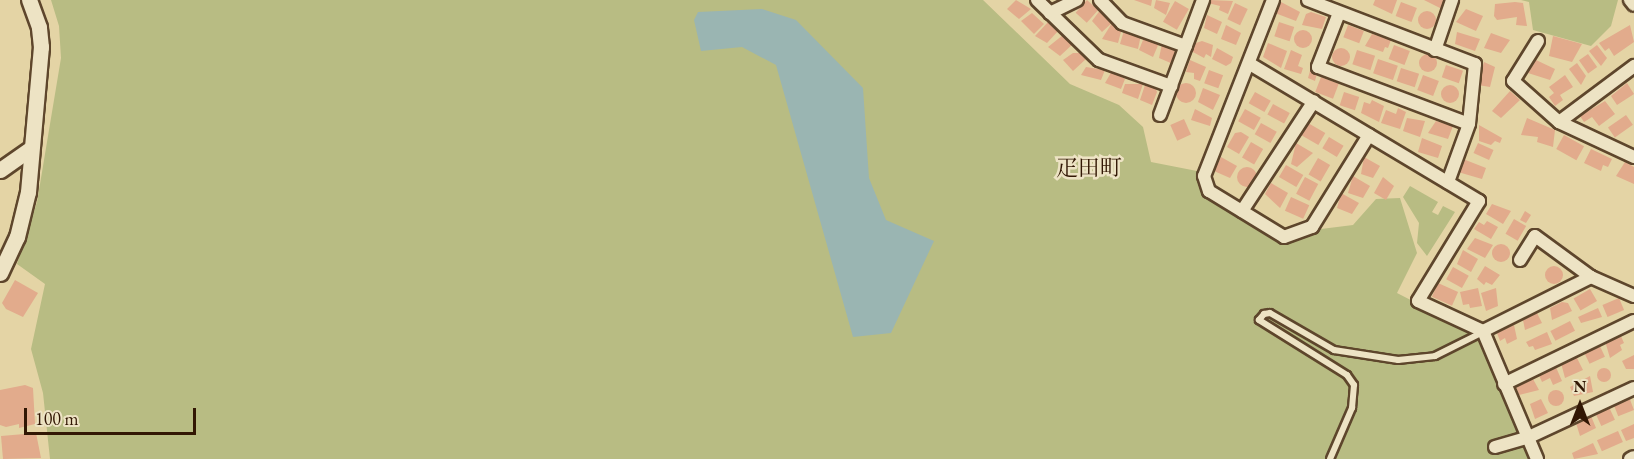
<!DOCTYPE html>
<html>
<head>
<meta charset="utf-8">
<style>
	body { margin:0 }
	#map { position:relative; width:1634px; height:459px; overflow:hidden; background:#e4d4a5; font-family:"EB Garamond","Noto Serif JP",serif }
	div>[style] { position:absolute }
	.green>* { inset:0; background:#b8bc83 }
	.water>* { inset:0; background:#9ab5b2 }
	.building>* { inset:0; background:#e2ab8c; transform-origin:0 0 }
	.round { border-radius:50% }
	.roads { filter:drop-shadow(2px 0 #5e462c) drop-shadow(-2px 0 #5e462c) drop-shadow(0 2px #5e462c) drop-shadow(0 -2px #5e462c) }
	.service>* { height:6px; margin:-3px; padding:0 3px; transform-origin:3px; border-radius:3px; background:#ede3c4 }
	.minor>* { height:12px; margin:-6px; padding:0 6px; transform-origin:6px; border-radius:6px; background:#ede3c4 }
	.tertiary>* { height:15px; margin:-7.5px; padding:0 7.5px; transform-origin:7.5px; border-radius:7.5px; background:#ede3c4 }
	span { translate:-50% -50%; white-space:nowrap; text-align:center; line-height:1.15; -webkit-text-stroke:5px #ede3c4; paint-order:stroke }
	.neighbourhood-label { font-size:22px; color:#321704 }
	.north { position:absolute; left:1550px; top:375px; width:60px; height:60px; -webkit-text-stroke:4px #ede3c4; paint-order:stroke; rotate:0deg; font-size:16px; font-weight:700; line-height:24px; text-align:center; color:#321704 }
	.north::after { content:''; display:block; margin:auto; width:21px; height:27px; background:#321704; clip-path:polygon(50% 0,100% 100%,50% 72%,0 100%) }
	.scale { position:absolute; left:24px; top:408px; width:172px; height:27px; box-sizing:border-box; border:3px solid #321704; border-top:0; padding-left:8px; font-size:18px; line-height:21px; white-space:nowrap; color:#321704; -webkit-text-stroke:4px #ede3c4; paint-order:stroke }
</style>
</head>
<body>
<div id="map">
	<div class="green">
		<i style="clip-path:polygon(51px 0,983px 0,1070px 84px,1119px 105px,1143px 127px,1151px 162px,1197px 171px,1208px 197px,1278px 243px,1321px 229px,1353px 225px,1376px 199px,1400px 198px,1417px 253px,1397px 293px,1479px 335px,1528px 459px,50px 459px,43px 393px,31px 349px,45px 284px,17px 264px,37px 202px,61px 58px,59px 26px)"></i>
		<i style="clip-path:polygon(1521px 0,1618px 0,1611px 26px,1591px 46px,1533px 30px,1529px 2px)"></i>
		<i style="clip-path:polygon(1410px 186px,1438px 202px,1432px 212px,1438px 215px,1443px 206px,1455px 212px,1427px 256px,1417px 243px,1419px 223px,1403px 197px)"></i>
	</div>
	<div class="water">
		<i style="clip-path:polygon(762px 9px,796px 20px,863px 88px,869px 178px,886px 220px,934px 241px,891px 333px,853px 337px,776px 65px,742px 47px,701px 51px,694px 20px,698px 12px)"></i>
	</div>
	<div class="building">
		<i style="clip-path:polygon(1016px 0,1031px 9px,1019px 19px,1007px 9px)"></i>
		<i style="left:1087px;top:0;width:15px;height:17px;rotate:42deg"></i>
		<i style="clip-path:polygon(1134px 0,1152px 0,1151px 6px)"></i>
		<i style="clip-path:polygon(1156px 0,1170px 3px,1166px 15px,1154px 8px)"></i>
		<i style="clip-path:polygon(1209px 0,1233px 1px,1228px 14px,1219px 10px,1220px 6px,1208px 3px)"></i>
		<i style="clip-path:polygon(1375px 0,1397px 0,1392px 14px,1373px 5px)"></i>
		<i style="clip-path:polygon(1424px 0,1445px 0,1442px 9px)"></i>
		<i style="left:1175px;top:1px;width:16px;height:24px;rotate:30deg"></i>
		<i style="clip-path:polygon(1281px 2px,1300px 12px,1296px 21px,1275px 13px)"></i>
		<i style="left:1401px;top:2px;width:17px;height:15px;rotate:21deg"></i>
		<i style="clip-path:polygon(1515px 2px,1523px 3px,1527px 26px,1516px 25px,1517px 17px,1497px 20px,1494px 16px,1495px 4px)"></i>
		<i style="left:1235px;top:3px;width:14px;height:18px;rotate:25deg"></i>
		<i style="clip-path:polygon(1101px 9px,1114px 21px,1102px 32px,1092px 21px)"></i>
		<i style="clip-path:polygon(1466px 9px,1483px 16px,1476px 31px,1456px 22px)"></i>
		<i class="round" style="left:1418px;top:11px;width:18px;height:18px"></i>
		<i style="clip-path:polygon(1311px 12px,1326px 17px,1322px 29px,1302px 25px,1306px 14px)"></i>
		<i style="clip-path:polygon(1032px 13px,1044px 24px,1034px 34px,1021px 21px)"></i>
		<i style="clip-path:polygon(1207px 15px,1222px 22px,1217px 34px,1204px 28px)"></i>
		<i style="clip-path:polygon(1049px 21px,1059px 30px,1047px 43px,1035px 36px)"></i>
		<i style="left:1279px;top:22px;width:16px;height:15px;rotate:18deg"></i>
		<i style="clip-path:polygon(1112px 23px,1122px 28px,1118px 43px,1102px 39px)"></i>
		<i style="clip-path:polygon(1226px 25px,1241px 33px,1236px 45px,1221px 39px)"></i>
		<i style="left:1348px;top:25px;width:17px;height:13px;rotate:21deg"></i>
		<i style="clip-path:polygon(1630px 25px,1634px 42px,1614px 56px,1609px 48px,1605px 51px,1599px 43px)"></i>
		<i style="clip-path:polygon(1125px 27px,1141px 35px,1138px 49px,1120px 44px)"></i>
		<i class="round" style="left:1294px;top:30px;width:18px;height:18px"></i>
		<i style="clip-path:polygon(1457px 32px,1480px 39px,1475px 51px,1455px 44px)"></i>
		<i style="clip-path:polygon(1491px 33px,1510px 40px,1501px 53px,1484px 48px)"></i>
		<i style="clip-path:polygon(1372px 34px,1391px 40px,1388px 48px,1385px 47px,1383px 52px,1365px 46px)"></i>
		<i style="clip-path:polygon(1063px 35px,1075px 42px,1060px 56px,1048px 47px)"></i>
		<i style="clip-path:polygon(1145px 35px,1159px 43px,1153px 57px,1139px 50px)"></i>
		<i style="clip-path:polygon(1553px 36px,1582px 44px,1572px 62px,1549px 56px)"></i>
		<i style="clip-path:polygon(1202px 41px,1213px 45px,1211px 57px,1206px 54px,1204px 58px,1193px 52px,1193px 44px)"></i>
		<i style="clip-path:polygon(1268px 43px,1287px 51px,1281px 68px,1263px 57px)"></i>
		<i style="clip-path:polygon(1162px 44px,1175px 50px,1173px 64px,1159px 58px)"></i>
		<i style="left:1394px;top:45px;width:17px;height:15px;rotate:21deg"></i>
		<i style="clip-path:polygon(1597px 45px,1607px 58px,1601px 66px,1589px 51px)"></i>
		<i class="round" style="left:1332px;top:48px;width:18px;height:18px"></i>
		<i style="clip-path:polygon(1217px 48px,1233px 57px,1231px 63px,1226px 66px,1212px 59px)"></i>
		<i style="clip-path:polygon(1291px 50px,1302px 55px,1298px 66px,1303px 68px,1301px 74px,1284px 69px)"></i>
		<i style="left:1357px;top:50px;width:19px;height:15px;rotate:18deg"></i>
		<i style="clip-path:polygon(1073px 53px,1080px 53px,1086px 59px,1073px 71px,1063px 60px)"></i>
		<i class="round" style="left:1419px;top:54px;width:18px;height:18px"></i>
		<i style="left:1588px;top:54px;width:16px;height:11px;rotate:55deg"></i>
		<i style="left:1378px;top:59px;width:21px;height:15px;rotate:19deg"></i>
		<i style="clip-path:polygon(1190px 60px,1206px 67px,1200px 81px,1194px 79px,1194px 73px,1186px 72px)"></i>
		<i style="clip-path:polygon(1536px 60px,1555px 69px,1550px 80px,1528px 73px)"></i>
		<i style="clip-path:polygon(1484px 62px,1495px 67px,1490px 87px,1478px 85px)"></i>
		<i style="clip-path:polygon(1577px 63px,1586px 76px,1581px 85px,1569px 69px)"></i>
		<i style="left:1446px;top:65px;width:18px;height:13px;rotate:19deg"></i>
		<i style="clip-path:polygon(1086px 67px,1105px 70px,1101px 80px,1081px 75px)"></i>
		<i style="left:1401px;top:68px;width:19px;height:14px;rotate:18deg"></i>
		<i style="left:1209px;top:70px;width:15px;height:14px;rotate:20deg"></i>
		<i style="clip-path:polygon(1112px 71px,1125px 79px,1121px 89px,1105px 83px)"></i>
		<i style="clip-path:polygon(1310px 71px,1317px 73px,1315px 81px,1308px 78px)"></i>
		<i style="left:1423px;top:75px;width:17px;height:16px;rotate:21deg"></i>
		<i style="clip-path:polygon(1565px 75px,1573px 87px,1560px 95px,1563px 100px,1555px 106px,1549px 97px,1554px 93px,1549px 87px)"></i>
		<i style="left:1321px;top:77px;width:19px;height:16px;rotate:21deg"></i>
		<i style="clip-path:polygon(1627px 83px,1634px 94px,1617px 105px,1611px 96px)"></i>
		<i class="round" style="left:1176px;top:83px;width:20px;height:20px"></i>
		<i style="clip-path:polygon(1125px 84px,1143px 84px,1138px 99px,1122px 93px)"></i>
		<i class="round" style="left:1441px;top:85px;width:18px;height:18px"></i>
		<i style="clip-path:polygon(1145px 85px,1155px 87px,1157px 92px,1152px 105px,1140px 100px)"></i>
		<i style="clip-path:polygon(1203px 88px,1220px 95px,1213px 110px,1198px 102px)"></i>
		<i style="clip-path:polygon(1510px 91px,1520px 100px,1501px 118px,1492px 111px)"></i>
		<i style="left:1255px;top:92px;width:18px;height:13px;rotate:29deg"></i>
		<i style="left:1344px;top:92px;width:16px;height:14px;rotate:18deg"></i>
		<i style="clip-path:polygon(1372px 100px,1384px 106px,1379px 122px,1361px 113px,1364px 102px,1370px 104px)"></i>
		<i style="clip-path:polygon(1605px 101px,1615px 114px,1599px 126px,1592px 117px,1584px 122px,1580px 116px)"></i>
		<i style="left:1273px;top:104px;width:19px;height:12px;rotate:28deg"></i>
		<i style="clip-path:polygon(1398px 108px,1406px 112px,1400px 129px,1381px 123px,1386px 110px,1396px 114px)"></i>
		<i style="clip-path:polygon(1195px 109px,1212px 118px,1210px 126px,1191px 120px)"></i>
		<i style="left:1245px;top:109px;width:18px;height:14px;rotate:29deg"></i>
		<i style="left:1626px;top:115px;width:12px;height:22px;rotate:55deg"></i>
		<i style="clip-path:polygon(1407px 118px,1425px 121px,1420px 137px,1403px 131px)"></i>
		<i style="clip-path:polygon(1527px 118px,1555px 130px,1553px 147px,1537px 142px,1538px 137px,1521px 135px)"></i>
		<i style="left:1184px;top:119px;width:17px;height:15px;rotate:66deg"></i>
		<i style="clip-path:polygon(1436px 121px,1453px 126px,1448px 139px,1428px 133px)"></i>
		<i style="left:1261px;top:123px;width:18px;height:13px;rotate:29deg"></i>
		<i style="left:1308px;top:123px;width:20px;height:14px;rotate:30deg"></i>
		<i style="clip-path:polygon(1479px 125px,1502px 138px,1500px 143px,1495px 141px,1491px 145px,1479px 141px)"></i>
		<i style="clip-path:polygon(1241px 132px,1249px 137px,1239px 154px,1227px 147px,1235px 133px)"></i>
		<i style="left:1564px;top:135px;width:23px;height:16px;rotate:29deg"></i>
		<i style="left:1329px;top:137px;width:17px;height:13px;rotate:31deg"></i>
		<i style="clip-path:polygon(1422px 138px,1442px 146px,1438px 158px,1418px 152px)"></i>
		<i style="left:1251px;top:142px;width:14px;height:18px;rotate:30deg"></i>
		<i style="clip-path:polygon(1296px 143px,1313px 153px,1297px 167px,1291px 164px)"></i>
		<i style="left:1478px;top:143px;width:17px;height:11px;rotate:24deg"></i>
		<i style="clip-path:polygon(1591px 149px,1612px 159px,1608px 167px,1603px 165px,1601px 171px,1584px 163px)"></i>
		<i style="clip-path:polygon(1221px 157px,1237px 166px,1230px 178px,1214px 171px)"></i>
		<i style="clip-path:polygon(1364px 157px,1380px 166px,1373px 178px,1361px 174px)"></i>
		<i style="left:1318px;top:158px;width:14px;height:19px;rotate:30deg"></i>
		<i style="clip-path:polygon(1463px 159px,1486px 168px,1482px 179px,1458px 172px)"></i>
		<i style="clip-path:polygon(1625px 162px,1634px 167px,1634px 184px,1616px 176px)"></i>
		<i style="left:1286px;top:165px;width:20px;height:14px;rotate:30deg"></i>
		<i class="round" style="left:1237px;top:167px;width:20px;height:20px"></i>
		<i style="clip-path:polygon(1353px 176px,1370px 186px,1363px 198px,1348px 193px)"></i>
		<i style="left:1305px;top:177px;width:15px;height:19px;rotate:28deg"></i>
		<i style="clip-path:polygon(1383px 177px,1394px 186px,1386px 200px,1374px 193px)"></i>
		<i style="clip-path:polygon(1271px 183px,1288px 193px,1280px 208px,1265px 194px)"></i>
		<i style="clip-path:polygon(1341px 193px,1359px 203px,1352px 214px,1337px 208px)"></i>
		<i style="left:1291px;top:197px;width:20px;height:15px;rotate:24deg"></i>
		<i style="clip-path:polygon(1492px 204px,1511px 211px,1503px 224px,1486px 214px)"></i>
		<i style="clip-path:polygon(1525px 211px,1531px 215px,1526px 223px,1520px 220px)"></i>
		<i style="left:1514px;top:219px;width:14px;height:17px;rotate:30deg"></i>
		<i style="clip-path:polygon(1487px 221px,1498px 227px,1491px 239px,1474px 229px,1479px 222px,1484px 225px)"></i>
		<i style="clip-path:polygon(1475px 238px,1493px 245px,1485px 258px,1467px 249px)"></i>
		<i class="round" style="left:1492px;top:244px;width:18px;height:18px"></i>
		<i style="clip-path:polygon(1463px 250px,1478px 259px,1471px 272px,1457px 264px)"></i>
		<i style="clip-path:polygon(1485px 266px,1500px 275px,1492px 285px,1486px 282px,1484px 285px,1477px 279px)"></i>
		<i class="round" style="left:1545px;top:266px;width:18px;height:18px"></i>
		<i style="left:1453px;top:267px;width:18px;height:14px;rotate:29deg"></i>
		<i style="clip-path:polygon(15px 280px,38px 293px,23px 317px,6px 309px,2px 303px)"></i>
		<i style="left:1438px;top:283px;width:22px;height:15px;rotate:24deg"></i>
		<i style="clip-path:polygon(1478px 288px,1482px 306px,1470px 308px,1469px 304px,1463px 305px,1460px 292px)"></i>
		<i style="clip-path:polygon(1496px 288px,1498px 306px,1486px 311px,1481px 293px)"></i>
		<i style="left:1590px;top:289px;width:14px;height:19px;rotate:60deg"></i>
		<i style="left:1619px;top:298px;width:13px;height:18px;rotate:67deg"></i>
		<i style="clip-path:polygon(1562px 302px,1568px 303px,1572px 311px,1552px 320px,1550px 308px)"></i>
		<i style="clip-path:polygon(1598px 308px,1602px 317px,1581px 323px,1578px 317px)"></i>
		<i style="clip-path:polygon(1537px 313px,1542px 323px,1525px 330px,1523px 320px)"></i>
		<i style="left:1570px;top:321px;width:11px;height:22px;rotate:63deg"></i>
		<i style="clip-path:polygon(1514px 325px,1517px 339px,1507px 344px,1505px 338px,1500px 341px,1497px 333px)"></i>
		<i style="clip-path:polygon(1547px 332px,1552px 344px,1535px 350px,1533px 346px,1529px 347px,1526px 342px)"></i>
		<i style="clip-path:polygon(1620px 334px,1624px 343px,1620px 345px,1622px 350px,1610px 358px,1605px 341px)"></i>
		<i style="left:1599px;top:344px;width:14px;height:17px;rotate:65deg"></i>
		<i style="clip-path:polygon(1634px 355px,1634px 369px,1626px 369px,1622px 361px)"></i>
		<i style="clip-path:polygon(1576px 356px,1583px 370px,1565px 378px,1561px 363px)"></i>
		<i style="clip-path:polygon(1555px 365px,1562px 381px,1553px 385px,1550px 378px,1542px 382px,1538px 373px)"></i>
		<i class="round" style="left:1597px;top:368px;width:14px;height:14px"></i>
		<i style="clip-path:polygon(1590px 376px,1593px 392px,1574px 396px,1570px 387px)"></i>
		<i style="clip-path:polygon(1533px 379px,1539px 390px,1519px 395px,1516px 387px)"></i>
		<i style="clip-path:polygon(25px 385px,33px 388px,35px 424px,19px 428px,19px 424px,6px 427px,0 425px,0 390px)"></i>
		<i class="round" style="left:1548px;top:390px;width:16px;height:16px"></i>
		<i style="left:1629px;top:397px;width:14px;height:17px;rotate:69deg"></i>
		<i style="clip-path:polygon(1541px 399px,1548px 413px,1535px 419px,1530px 404px)"></i>
		<i style="left:1609px;top:407px;width:14px;height:15px;rotate:65deg"></i>
		<i style="clip-path:polygon(1591px 416px,1596px 428px,1580px 436px,1576px 423px)"></i>
		<i style="clip-path:polygon(1634px 424px,1634px 438px,1626px 441px,1621px 430px)"></i>
		<i style="left:1618px;top:431px;width:12px;height:23px;rotate:66deg"></i>
		<i style="clip-path:polygon(36px 433px,41px 458px,3px 459px,1px 436px)"></i>
		<i style="clip-path:polygon(1593px 443px,1598px 454px,1574px 459px,1572px 453px)"></i>
	</div>
	<div class="roads">
		<div class="service">
			<i style="left:1330px;top:459px;width:56px;rotate:-66.7deg"></i>
			<i style="left:1352px;top:408px;width:23px;rotate:-85deg"></i>
			<i style="left:1354px;top:385px;width:12px;rotate:-125deg"></i>
			<i style="left:1347px;top:375px;width:104px;rotate:-148deg"></i>
			<i style="left:1259px;top:320px;width:8px;rotate:-50deg"></i>
			<i style="left:1264px;top:314px;width:6px;rotate:-9deg"></i>
			<i style="left:1270px;top:313px;width:74px;rotate:30deg"></i>
			<i style="left:1334px;top:350px;width:65px;rotate:8.9deg"></i>
			<i style="left:1398px;top:360px;width:37px;rotate:-6deg"></i>
			<i style="left:1435px;top:356px;width:54px;rotate:-26.6deg"></i>
		</div>
		<div class="minor">
			<i style="left:1037px;top:0;width:86px;rotate:44.1deg"></i>
			<i style="left:1099px;top:60px;width:77px;rotate:19.9deg"></i>
			<i style="left:1100px;top:0;width:32px;rotate:46deg"></i>
			<i style="left:1122px;top:23px;width:68px;rotate:19.8deg"></i>
			<i style="left:1273px;top:0;width:189px;rotate:111.4deg"></i>
			<i style="left:1204px;top:176px;width:16px;rotate:72deg"></i>
			<i style="left:1209px;top:191px;width:88px;rotate:31.5deg"></i>
			<i style="left:1284px;top:237px;width:30px;rotate:-20deg"></i>
			<i style="left:1312px;top:227px;width:108px;rotate:-58.2deg"></i>
			<i style="left:1308px;top:0;width:179px;rotate:21deg"></i>
			<i style="left:1475px;top:64px;width:60px;rotate:95.7deg"></i>
			<i style="left:1469px;top:124px;width:62px;rotate:109.9deg"></i>
			<i style="left:1630px;top:0;width:6px;rotate:51deg"></i>
			<i style="left:1050px;top:13px;width:30px;rotate:-26deg"></i>
			<i style="left:1339px;top:13px;width:58px;rotate:111.3deg"></i>
			<i style="left:1318px;top:67px;width:161px;rotate:20.7deg"></i>
			<i style="left:1538px;top:41px;width:47px;rotate:122deg"></i>
			<i style="left:1513px;top:81px;width:62px;rotate:41.7deg"></i>
			<i style="left:1559px;top:122px;width:83px;rotate:25deg"></i>
			<i style="left:1435px;top:50px;width:53px;rotate:-71.2deg"></i>
			<i style="left:1250px;top:64px;width:267px;rotate:30.9deg"></i>
			<i style="left:1479px;top:201px;width:117px;rotate:121.4deg"></i>
			<i style="left:1418px;top:301px;width:72px;rotate:24.8deg"></i>
			<i style="left:1483px;top:331px;width:139px;rotate:67.1deg"></i>
			<i style="left:1160px;top:115px;width:123px;rotate:-69.5deg"></i>
			<i style="left:1559px;top:122px;width:94px;rotate:-36.7deg"></i>
			<i style="left:1242px;top:211px;width:131px;rotate:-56.8deg"></i>
			<i style="left:1520px;top:260px;width:28px;rotate:-58deg"></i>
			<i style="left:1535px;top:236px;width:69px;rotate:36.2deg"></i>
			<i style="left:1591px;top:277px;width:47px;rotate:23.8deg"></i>
			<i style="left:1483px;top:331px;width:121px;rotate:-26.6deg"></i>
			<i style="left:1504px;top:384px;width:144px;rotate:-25.9deg"></i>
			<i style="left:1495px;top:447px;width:35px;rotate:-16deg"></i>
			<i style="left:1529px;top:437px;width:116px;rotate:-25deg"></i>
			<i style="left:1630px;top:459px;width:4px;rotate:-27deg"></i>
		</div>
		<div class="tertiary">
			<i style="left:0;top:170px;width:38px;rotate:-35deg"></i>
			<i style="left:0;top:273px;width:40px;rotate:-65deg"></i>
			<i style="left:17px;top:237px;width:46px;rotate:-76.3deg"></i>
			<i style="left:28px;top:192px;width:146px;rotate:-84.9deg"></i>
			<i style="left:41px;top:47px;width:20px;rotate:-96deg"></i>
			<i style="left:39px;top:27px;width:29px;rotate:-110deg"></i>
		</div>
	</div>
	<div class="neighbourhood-label">
		<span style="left:1089px;top:168px">疋田町</span>
	</div>
	<div class="north">N</div>
	<div class="scale">100 m</div>
</div>
</body>
</html>
